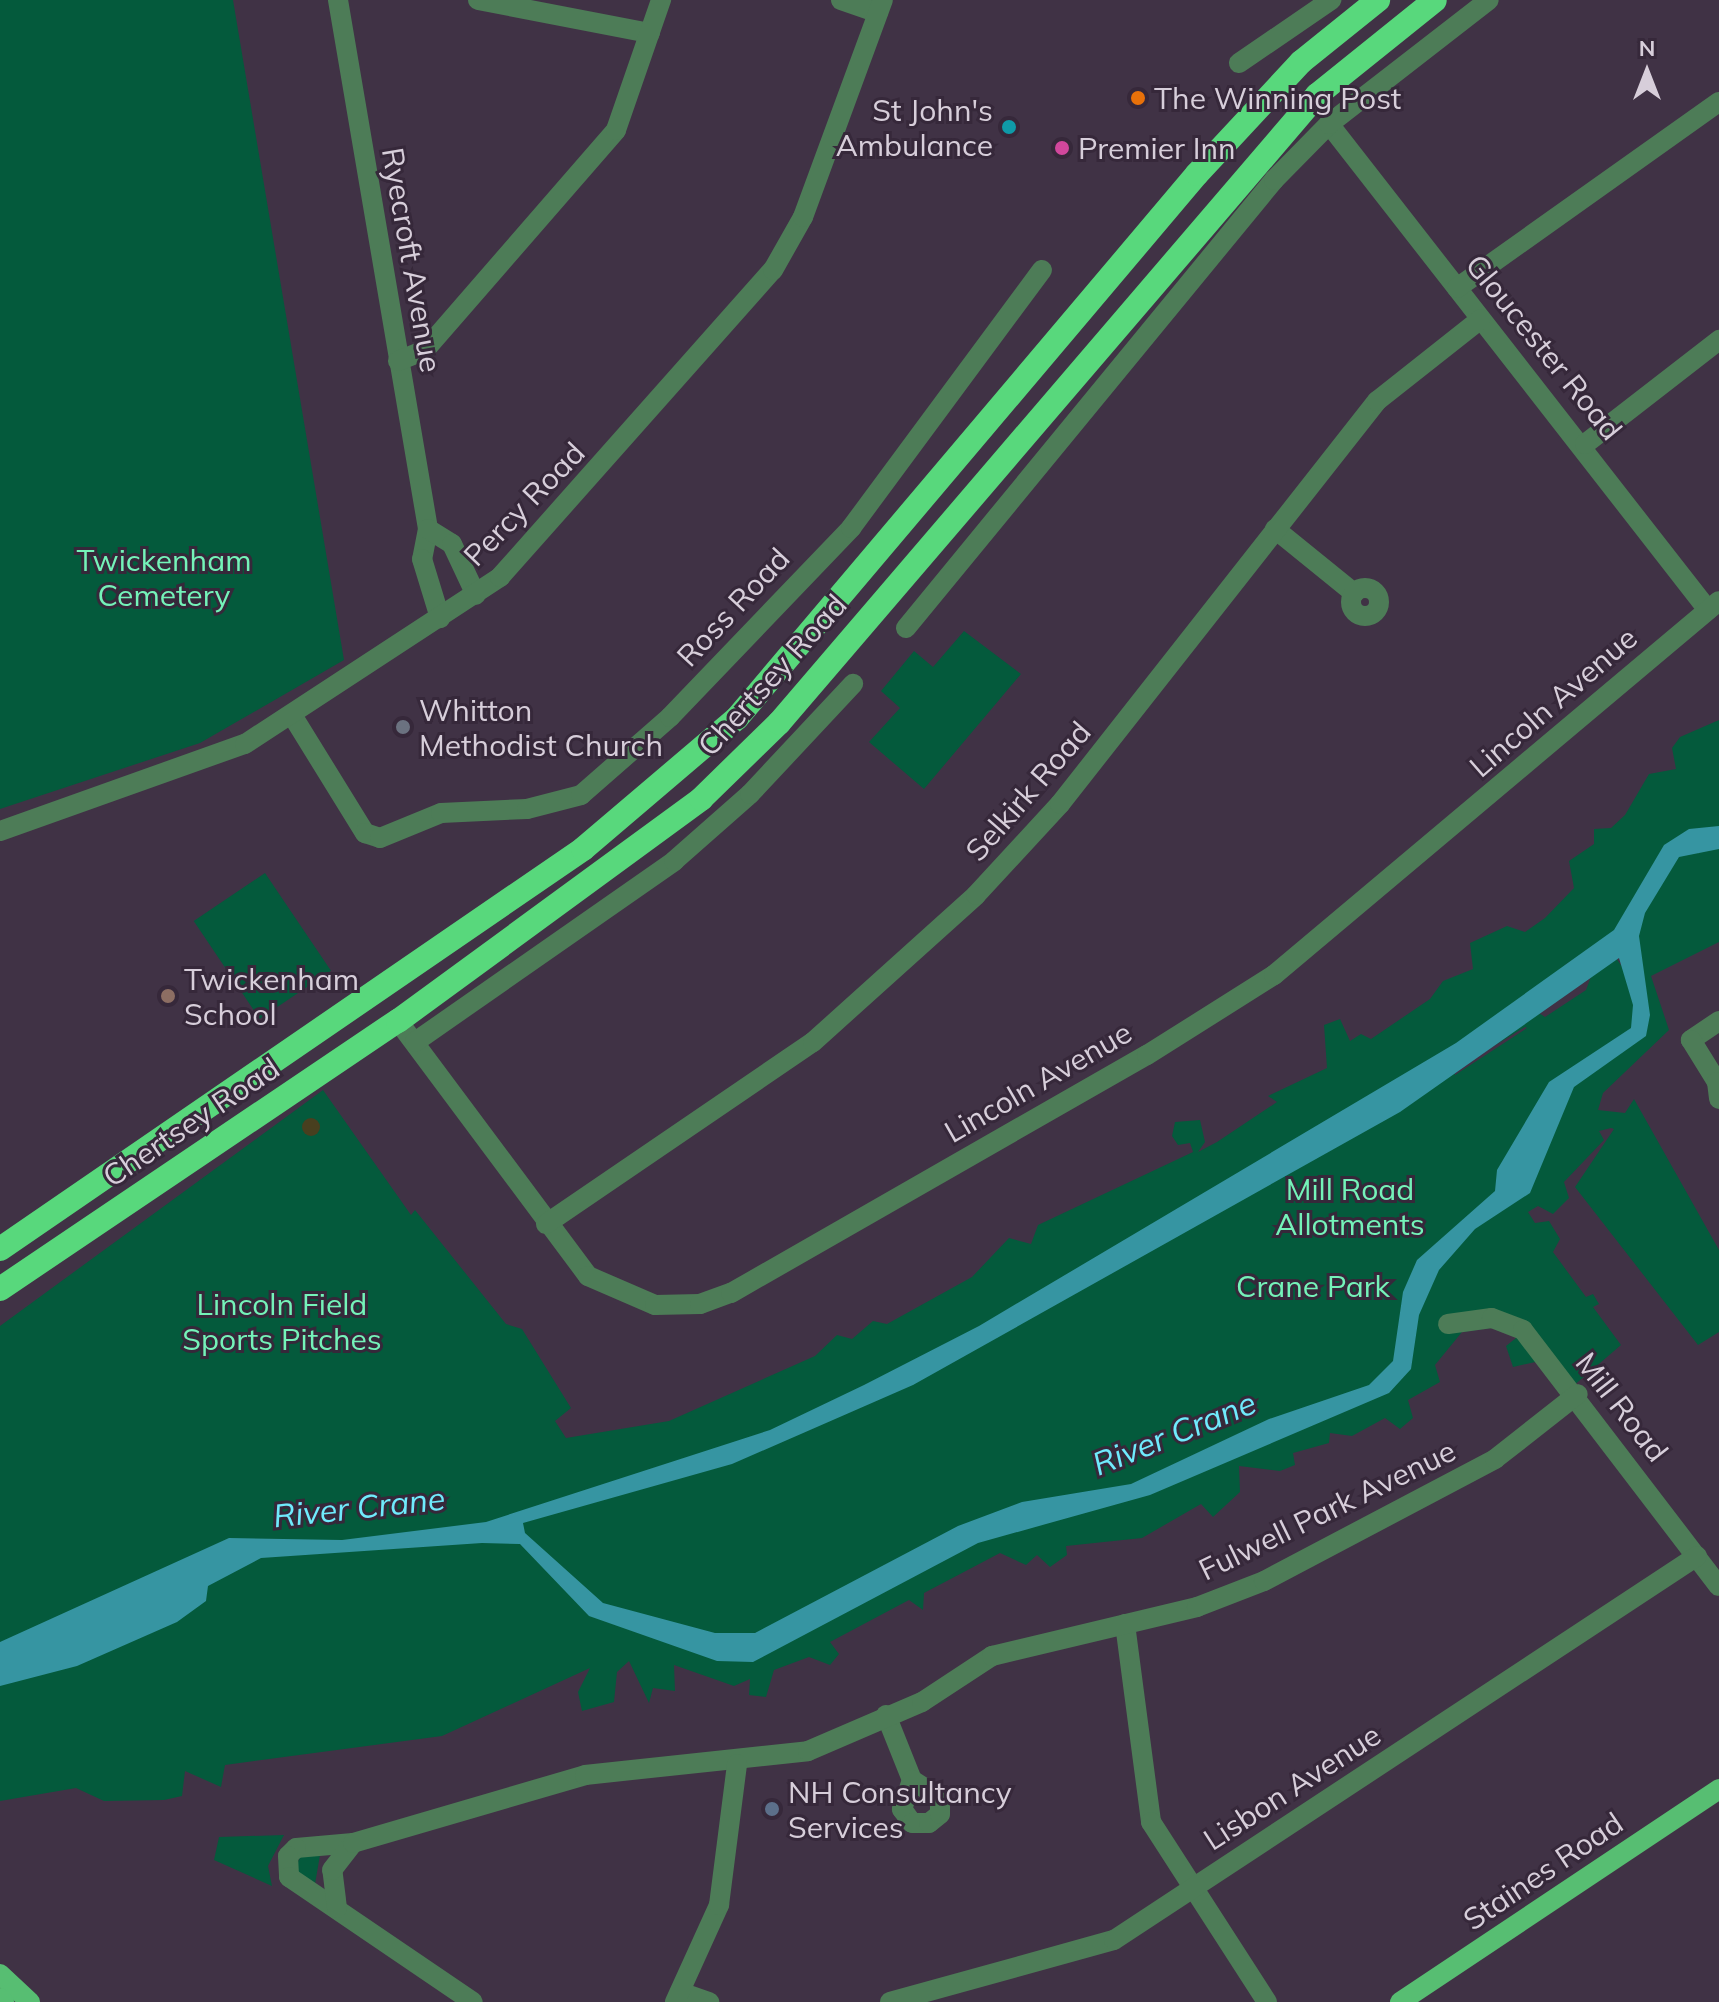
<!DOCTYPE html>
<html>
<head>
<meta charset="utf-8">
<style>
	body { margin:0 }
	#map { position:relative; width:1719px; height:2002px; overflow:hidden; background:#403245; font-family:Mulish,sans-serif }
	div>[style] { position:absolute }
	.green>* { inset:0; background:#045a3c; transform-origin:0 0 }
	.sand>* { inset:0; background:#483f1f }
	.round { border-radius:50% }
	.water>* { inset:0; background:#3695a2 }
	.minor>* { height:20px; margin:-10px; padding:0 10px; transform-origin:10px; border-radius:10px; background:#4d7c57 }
	.minor>.ring { margin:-10px; padding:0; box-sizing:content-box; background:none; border:20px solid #4d7c57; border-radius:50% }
	.major>* { height:20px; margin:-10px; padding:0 10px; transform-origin:10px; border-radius:10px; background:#57be72 }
	.highway>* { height:24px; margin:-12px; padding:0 12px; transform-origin:12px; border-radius:12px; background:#58d87c }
	.dots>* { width:22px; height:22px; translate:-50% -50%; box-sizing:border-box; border:4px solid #36283a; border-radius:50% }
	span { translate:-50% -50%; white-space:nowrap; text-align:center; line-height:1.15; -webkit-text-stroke:6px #36283a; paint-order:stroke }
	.poi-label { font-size:30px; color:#d7ceda }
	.left { translate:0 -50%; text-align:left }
	.right { translate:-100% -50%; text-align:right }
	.street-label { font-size:30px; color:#d7ceda }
	.park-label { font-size:30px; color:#74f3b9 }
	.water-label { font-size:32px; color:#6febfc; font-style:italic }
	.north { position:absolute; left:1607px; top:32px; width:80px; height:80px; -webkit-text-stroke:6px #36283a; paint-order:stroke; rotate:0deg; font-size:22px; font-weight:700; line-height:32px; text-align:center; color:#d7ceda }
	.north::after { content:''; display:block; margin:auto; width:28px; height:36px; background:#d7ceda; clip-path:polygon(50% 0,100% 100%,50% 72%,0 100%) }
</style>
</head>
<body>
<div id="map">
	<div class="green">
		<i style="clip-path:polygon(0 0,233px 0,344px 660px,200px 743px,0 809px)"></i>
		<i style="clip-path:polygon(964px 631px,1021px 674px,924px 789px,869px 742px,900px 708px,881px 691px,914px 651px,933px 667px)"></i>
		<i style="clip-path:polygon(evenodd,1719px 720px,1719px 942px,1651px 976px,1669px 1030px,1603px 1093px,1598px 1110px,1625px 1113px,1634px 1099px,1719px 1250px,1719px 1332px,1698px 1345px,1575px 1187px,1614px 1129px,1611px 1128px,1599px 1131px,1604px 1140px,1564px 1182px,1569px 1198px,1553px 1214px,1538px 1206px,1528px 1212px,1535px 1223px,1549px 1221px,1560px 1239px,1553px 1252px,1586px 1297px,1593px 1294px,1599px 1304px,1593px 1307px,1621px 1345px,1572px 1387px,1540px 1361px,1513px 1367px,1506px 1346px,1521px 1334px,1511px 1325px,1462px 1332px,1435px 1365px,1440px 1382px,1408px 1400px,1413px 1418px,1400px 1429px,1385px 1418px,1352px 1436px,1330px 1433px,1329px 1443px,1293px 1453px,1295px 1465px,1280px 1471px,1239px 1466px,1240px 1492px,1213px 1517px,1201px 1504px,1142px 1538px,1066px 1546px,1067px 1555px,1050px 1567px,1037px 1555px,1026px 1565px,1000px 1553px,924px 1593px,923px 1610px,909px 1600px,830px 1642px,839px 1654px,830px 1665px,809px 1657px,774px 1670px,766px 1697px,749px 1695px,750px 1679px,734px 1686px,674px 1665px,675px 1691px,653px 1688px,649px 1703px,629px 1661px,617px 1672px,614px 1702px,582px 1711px,578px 1692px,590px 1668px,442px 1736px,225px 1765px,221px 1787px,185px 1771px,182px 1796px,164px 1800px,104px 1801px,76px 1788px,0 1801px,0 1326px,323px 1090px,411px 1215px,415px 1210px,506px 1324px,522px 1329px,571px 1408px,555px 1421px,566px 1438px,669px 1421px,815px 1356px,837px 1335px,852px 1339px,873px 1321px,887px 1324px,972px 1277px,1009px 1238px,1031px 1244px,1038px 1225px,1193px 1152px,1190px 1143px,1178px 1145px,1172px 1136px,1175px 1122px,1200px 1120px,1205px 1142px,1198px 1152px,1217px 1142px,1277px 1102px,1268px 1096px,1327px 1068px,1324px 1025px,1340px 1019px,1350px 1041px,1361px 1034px,1371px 1039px,1430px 999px,1443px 981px,1473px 969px,1470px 943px,1507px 926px,1525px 932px,1545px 918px,1574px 888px,1569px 861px,1594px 844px,1594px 829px,1611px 828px,1625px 815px,1649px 774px,1676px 769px,1672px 748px,1680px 737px,1719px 720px,1637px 918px,1632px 981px,1616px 958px,1592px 974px,1586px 990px,1545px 1017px,1539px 1013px,1568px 989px,1565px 965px,1637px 918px,1719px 720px,1525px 1027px,1527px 1028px,1455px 1075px,1454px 1070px,1525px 1027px)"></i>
		<i style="left:265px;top:873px;width:118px;height:86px;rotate:56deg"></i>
		<i style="clip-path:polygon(284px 1835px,268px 1866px,272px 1886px,214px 1860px,219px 1837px)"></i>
		<i style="clip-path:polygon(301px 1855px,320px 1855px,314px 1890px,293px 1872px)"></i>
	</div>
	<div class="sand">
		<i class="round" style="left:302px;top:1118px;width:18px;height:18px"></i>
	</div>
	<div class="water">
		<i style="clip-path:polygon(evenodd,1719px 826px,1719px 849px,1679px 857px,1645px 913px,1639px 936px,1650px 1015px,1646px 1036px,1574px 1087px,1530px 1193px,1475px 1229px,1439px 1270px,1419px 1315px,1411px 1369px,1389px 1393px,1150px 1495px,978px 1543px,753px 1662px,717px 1661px,589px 1616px,520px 1544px,482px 1543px,261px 1558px,208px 1586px,206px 1601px,177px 1622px,77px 1666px,0 1686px,0 1642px,229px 1538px,342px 1540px,486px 1522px,770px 1430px,864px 1385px,979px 1326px,1456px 1043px,1614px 930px,1664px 845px,1689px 829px,1719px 826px,1619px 958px,1633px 1005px,1631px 1028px,1549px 1082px,1497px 1170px,1495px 1191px,1417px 1260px,1403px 1292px,1393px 1361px,1369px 1385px,1269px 1419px,1131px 1484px,1022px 1502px,958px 1526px,755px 1633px,715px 1633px,603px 1603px,525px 1533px,523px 1523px,732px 1464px,913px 1385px,1400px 1112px,1619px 958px)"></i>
	</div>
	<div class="minor">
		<i style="left:338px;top:0;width:537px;rotate:80.34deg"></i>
		<i style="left:428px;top:529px;width:31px;rotate:101deg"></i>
		<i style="left:422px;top:559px;width:62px;rotate:73deg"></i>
		<i style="left:478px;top:0;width:175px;rotate:10.9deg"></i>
		<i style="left:841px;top:0;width:39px;rotate:19deg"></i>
		<i style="left:1239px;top:63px;width:112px;rotate:-34.4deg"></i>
		<i style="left:1329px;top:124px;width:616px;rotate:52.05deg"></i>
		<i style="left:1457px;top:288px;width:321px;rotate:-35.4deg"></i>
		<i style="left:398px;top:361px;width:29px;rotate:-22deg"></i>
		<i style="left:425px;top:350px;width:291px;rotate:-49deg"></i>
		<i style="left:616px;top:130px;width:138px;rotate:-70.9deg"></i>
		<i style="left:1585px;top:444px;width:170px;rotate:-37.8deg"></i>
		<i style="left:428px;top:529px;width:28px;rotate:32deg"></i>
		<i style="left:452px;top:544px;width:56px;rotate:64.8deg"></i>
		<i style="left:1275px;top:529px;width:102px;rotate:39deg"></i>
		<i class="ring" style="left:1351px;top:588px;width:8px;height:8px"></i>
		<i style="left:906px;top:628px;width:580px;rotate:-50.6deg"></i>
		<i style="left:1274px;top:180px;width:78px;rotate:-45.5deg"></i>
		<i style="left:1329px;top:124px;width:202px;rotate:-37.8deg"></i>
		<i style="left:292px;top:715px;width:139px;rotate:58.3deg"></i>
		<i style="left:365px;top:833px;width:16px;rotate:18deg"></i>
		<i style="left:380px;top:838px;width:66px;rotate:-22.3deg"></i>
		<i style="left:441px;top:813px;width:86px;rotate:-2.7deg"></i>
		<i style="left:527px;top:809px;width:56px;rotate:-14.5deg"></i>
		<i style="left:581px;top:795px;width:118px;rotate:-41.2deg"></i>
		<i style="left:670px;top:717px;width:262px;rotate:-46.2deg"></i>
		<i style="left:851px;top:528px;width:321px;rotate:-53.5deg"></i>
		<i style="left:0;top:831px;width:260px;rotate:-19.6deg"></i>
		<i style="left:245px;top:744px;width:305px;rotate:-33.2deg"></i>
		<i style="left:500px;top:577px;width:411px;rotate:-48.4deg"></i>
		<i style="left:773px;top:270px;width:61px;rotate:-60.5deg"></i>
		<i style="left:803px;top:217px;width:231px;rotate:-69.8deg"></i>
		<i style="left:398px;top:1021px;width:318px;rotate:53.3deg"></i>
		<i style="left:588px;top:1276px;width:73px;rotate:23.4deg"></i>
		<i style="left:655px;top:1305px;width:45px;rotate:-1.3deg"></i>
		<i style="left:700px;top:1304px;width:33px;rotate:-20deg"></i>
		<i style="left:731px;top:1293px;width:479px;rotate:-29.8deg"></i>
		<i style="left:1147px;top:1055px;width:150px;rotate:-32.2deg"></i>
		<i style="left:1274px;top:975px;width:581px;rotate:-40.05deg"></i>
		<i style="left:1719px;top:1021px;width:34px;rotate:146deg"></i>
		<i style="left:1691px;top:1040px;width:49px;rotate:58.2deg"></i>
		<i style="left:1717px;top:1082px;width:17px;rotate:83deg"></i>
		<i style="left:415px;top:1042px;width:316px;rotate:-34.9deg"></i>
		<i style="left:674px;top:861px;width:101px;rotate:-41.4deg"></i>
		<i style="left:750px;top:794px;width:151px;rotate:-46.9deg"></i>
		<i style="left:546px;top:1224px;width:323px;rotate:-34.3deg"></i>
		<i style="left:813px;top:1042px;width:219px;rotate:-42deg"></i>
		<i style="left:976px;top:895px;width:124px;rotate:-47.3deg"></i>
		<i style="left:1060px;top:804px;width:513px;rotate:-51.81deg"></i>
		<i style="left:1377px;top:401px;width:132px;rotate:-38.3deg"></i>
		<i style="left:1448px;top:1324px;width:44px;rotate:-7.8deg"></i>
		<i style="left:1492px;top:1318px;width:33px;rotate:21deg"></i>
		<i style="left:1523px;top:1330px;width:322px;rotate:52.6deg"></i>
		<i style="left:1125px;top:1624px;width:200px;rotate:82.5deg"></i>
		<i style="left:1151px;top:1822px;width:214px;rotate:57.2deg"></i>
		<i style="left:886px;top:1715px;width:70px;rotate:68.2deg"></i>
		<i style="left:912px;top:1780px;width:31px;rotate:109deg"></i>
		<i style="left:902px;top:1809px;width:17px;rotate:54deg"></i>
		<i style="left:912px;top:1823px;width:17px"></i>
		<i style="left:929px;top:1823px;width:14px;rotate:-39deg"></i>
		<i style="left:940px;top:1814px;width:16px;rotate:-90deg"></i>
		<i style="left:940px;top:1798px;width:33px;rotate:-147deg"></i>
		<i style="left:353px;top:1843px;width:57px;rotate:175deg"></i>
		<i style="left:296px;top:1848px;width:11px;rotate:135deg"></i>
		<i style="left:288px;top:1856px;width:21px;rotate:87deg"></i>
		<i style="left:289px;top:1877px;width:222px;rotate:34.2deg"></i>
		<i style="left:337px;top:1908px;width:38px;rotate:-97deg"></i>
		<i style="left:332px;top:1870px;width:34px;rotate:-52deg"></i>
		<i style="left:353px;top:1843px;width:242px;rotate:-16.3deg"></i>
		<i style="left:585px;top:1775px;width:224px;rotate:-6.1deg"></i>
		<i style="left:808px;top:1751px;width:124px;rotate:-23.3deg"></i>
		<i style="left:922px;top:1702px;width:84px;rotate:-33.3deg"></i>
		<i style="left:992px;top:1656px;width:211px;rotate:-13.4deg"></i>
		<i style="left:1197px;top:1607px;width:72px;rotate:-21.2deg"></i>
		<i style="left:1264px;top:1581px;width:261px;rotate:-27.8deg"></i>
		<i style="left:1495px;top:1459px;width:105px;rotate:-38.1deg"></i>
		<i style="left:680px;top:1992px;width:31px;rotate:19deg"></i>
		<i style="left:675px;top:2002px;width:107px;rotate:-65.6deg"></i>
		<i style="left:719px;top:1905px;width:142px;rotate:-82.7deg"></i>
		<i style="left:890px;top:2002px;width:232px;rotate:-15.5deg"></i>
		<i style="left:1114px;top:1940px;width:698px;rotate:-33.37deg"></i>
	</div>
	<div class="major">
		<i style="left:0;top:1974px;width:41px;rotate:43deg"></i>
		<i style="left:0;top:1998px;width:6px;rotate:45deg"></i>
		<i style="left:1400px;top:2002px;width:384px;rotate:-33.7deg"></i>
	</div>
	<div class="highway">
		<i style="left:0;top:1249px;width:707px;rotate:-34.45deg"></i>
		<i style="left:583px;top:849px;width:202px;rotate:-40.4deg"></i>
		<i style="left:737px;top:718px;width:712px;rotate:-49.78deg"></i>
		<i style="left:1197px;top:174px;width:153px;rotate:-47.1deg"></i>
		<i style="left:1301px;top:62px;width:99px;rotate:-38.8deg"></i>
		<i style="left:0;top:1289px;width:480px;rotate:-34deg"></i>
		<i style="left:398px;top:1021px;width:376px;rotate:-36.2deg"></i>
		<i style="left:701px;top:799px;width:109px;rotate:-44.3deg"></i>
		<i style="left:779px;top:723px;width:827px;rotate:-49.41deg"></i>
		<i style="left:1317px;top:95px;width:151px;rotate:-38.8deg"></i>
	</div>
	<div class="dots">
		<i style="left:1138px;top:98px;background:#e8710a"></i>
		<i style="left:1009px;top:127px;background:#0f9aa8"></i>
		<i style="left:1062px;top:148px;background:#d1479c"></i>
		<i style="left:403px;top:727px;background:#6b7280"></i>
		<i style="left:168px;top:996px;background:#8d6e63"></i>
		<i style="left:772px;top:1809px;background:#5c6f8a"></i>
	</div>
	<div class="poi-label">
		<span class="left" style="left:1154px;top:98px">The Winning Post</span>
		<span class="right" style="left:993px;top:127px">St John's<br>Ambulance</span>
		<span class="left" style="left:1078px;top:148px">Premier Inn</span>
		<span class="left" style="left:419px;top:727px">Whitton<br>Methodist Church</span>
		<span class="left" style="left:184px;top:996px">Twickenham<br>School</span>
		<span class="left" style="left:788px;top:1809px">NH Consultancy<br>Services</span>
	</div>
	<div class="street-label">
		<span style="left:412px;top:260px;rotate:80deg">Ryecroft Avenue</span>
		<span style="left:1544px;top:347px;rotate:51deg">Gloucester Road</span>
		<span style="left:524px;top:504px;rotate:-46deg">Percy Road</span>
		<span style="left:733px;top:607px;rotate:-47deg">Ross Road</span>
		<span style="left:772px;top:675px;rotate:-48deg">Chertsey Road</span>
		<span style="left:1553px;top:702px;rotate:-41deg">Lincoln Avenue</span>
		<span style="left:1028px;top:791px;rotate:-49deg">Selkirk Road</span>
		<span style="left:1038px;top:1082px;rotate:-30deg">Lincoln Avenue</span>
		<span style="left:191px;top:1122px;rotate:-34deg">Chertsey Road</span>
		<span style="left:1622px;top:1407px;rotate:52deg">Mill Road</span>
		<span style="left:1327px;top:1510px;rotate:-26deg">Fulwell Park Avenue</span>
		<span style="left:1292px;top:1787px;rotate:-33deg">Lisbon Avenue</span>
		<span style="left:1543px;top:1871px;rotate:-34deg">Staines Road</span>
	</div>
	<div class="park-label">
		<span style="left:164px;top:577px">Twickenham<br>Cemetery</span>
		<span style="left:1350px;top:1206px">Mill Road<br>Allotments</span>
		<span style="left:1313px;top:1286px">Crane Park</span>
		<span style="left:282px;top:1321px">Lincoln Field<br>Sports Pitches</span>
	</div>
	<div class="water-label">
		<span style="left:1174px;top:1433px;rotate:-22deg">River Crane</span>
		<span style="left:359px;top:1507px;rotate:-6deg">River Crane</span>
	</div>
	<div class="north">N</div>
</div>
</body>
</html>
